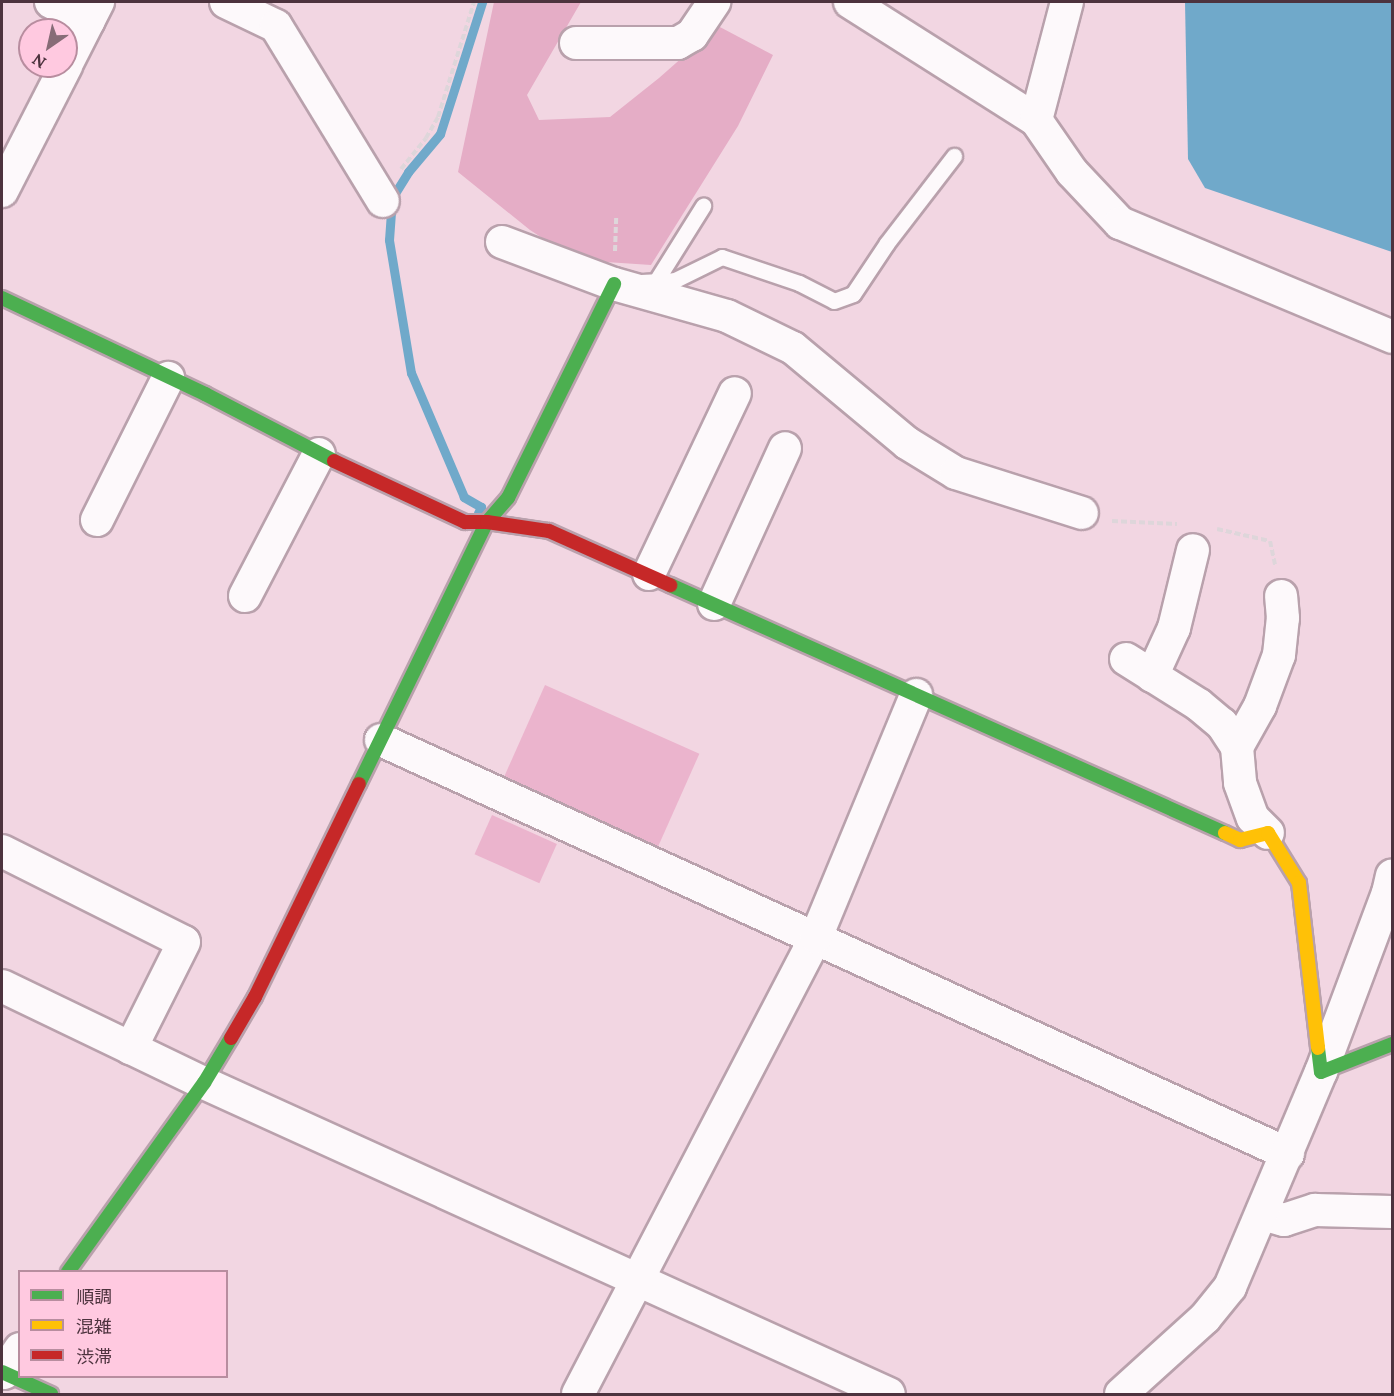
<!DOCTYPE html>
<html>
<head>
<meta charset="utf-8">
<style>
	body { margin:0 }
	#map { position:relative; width:1394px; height:1396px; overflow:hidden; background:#f2d6e2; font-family:Lora,"Noto Sans JP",serif }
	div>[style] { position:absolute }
	.green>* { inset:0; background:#ebb4cd; transform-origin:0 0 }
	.forest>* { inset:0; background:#e5adc6 }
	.water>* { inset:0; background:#70a9ca }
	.stream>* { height:9px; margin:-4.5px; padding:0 4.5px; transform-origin:4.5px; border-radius:4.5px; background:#70a9ca }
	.path>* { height:4px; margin-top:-2px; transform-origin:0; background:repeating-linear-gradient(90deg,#ded6da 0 6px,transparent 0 9px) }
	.roads { filter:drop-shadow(2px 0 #b9a1ac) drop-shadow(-2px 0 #b9a1ac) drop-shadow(0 2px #b9a1ac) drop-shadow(0 -2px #b9a1ac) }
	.lane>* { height:15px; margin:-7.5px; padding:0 7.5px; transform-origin:7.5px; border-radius:7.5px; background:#fdf9fb }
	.street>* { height:32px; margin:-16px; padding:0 16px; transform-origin:16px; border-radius:16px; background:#fdf9fb }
	.fast>* { height:14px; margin:-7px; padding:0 7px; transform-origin:7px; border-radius:7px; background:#4caf50 }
	.slow>* { height:14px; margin:-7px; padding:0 7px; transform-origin:7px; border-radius:7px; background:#ffc107 }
	.jam>* { height:14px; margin:-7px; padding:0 7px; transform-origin:7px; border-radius:7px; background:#c62828 }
	span { translate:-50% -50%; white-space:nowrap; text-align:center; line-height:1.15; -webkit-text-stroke:4.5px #ffc9e0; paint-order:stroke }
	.frame { position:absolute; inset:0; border:3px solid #4d333e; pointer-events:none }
	.legend { position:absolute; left:18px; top:1270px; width:210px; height:108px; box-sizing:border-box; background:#ffc9e0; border:2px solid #b88d9f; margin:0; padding:8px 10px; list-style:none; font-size:18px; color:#4d333e }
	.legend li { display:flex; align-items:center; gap:12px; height:30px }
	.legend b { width:30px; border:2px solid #b88d9f }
	.north { position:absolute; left:18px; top:18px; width:60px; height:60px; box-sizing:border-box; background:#ffc9e0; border:2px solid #b88d9f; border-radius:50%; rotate:214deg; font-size:16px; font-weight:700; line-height:24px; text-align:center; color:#4d333e }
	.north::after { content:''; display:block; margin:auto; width:21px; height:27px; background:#876c77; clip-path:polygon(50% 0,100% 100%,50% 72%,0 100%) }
</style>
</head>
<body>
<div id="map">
	<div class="green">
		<i style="left:545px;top:685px;width:169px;height:110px;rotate:24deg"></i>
		<i style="left:492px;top:815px;width:71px;height:43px;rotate:24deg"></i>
	</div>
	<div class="forest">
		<i style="clip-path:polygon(494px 2px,581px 2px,527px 95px,539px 120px,610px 117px,659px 78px,718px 26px,773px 55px,738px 126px,651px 265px,576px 260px,530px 230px,458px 172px)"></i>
	</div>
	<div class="water">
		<i style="clip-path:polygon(1185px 2px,1392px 2px,1392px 252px,1205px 188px,1188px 159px)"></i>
	</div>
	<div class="stream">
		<i style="left:478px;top:513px;width:7px;rotate:-63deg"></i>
		<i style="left:481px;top:507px;width:20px;rotate:-150deg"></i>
		<i style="left:464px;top:497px;width:135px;rotate:-113.1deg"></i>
		<i style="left:411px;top:373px;width:135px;rotate:-99.4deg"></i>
		<i style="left:389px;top:240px;width:42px;rotate:-85.9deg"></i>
		<i style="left:392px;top:198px;width:31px;rotate:-58deg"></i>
		<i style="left:408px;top:172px;width:50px;rotate:-49.9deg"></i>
		<i style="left:440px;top:134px;width:139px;rotate:-72.3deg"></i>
	</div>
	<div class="path">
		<i style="left:401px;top:169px;width:40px;rotate:-51deg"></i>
		<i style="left:426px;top:138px;width:24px;rotate:-60deg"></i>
		<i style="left:438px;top:117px;width:121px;rotate:-72.6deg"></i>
		<i style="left:615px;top:251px;width:36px;rotate:-88deg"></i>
		<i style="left:1112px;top:521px;width:65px;rotate:2.6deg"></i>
		<i style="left:1217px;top:529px;width:54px;rotate:12.8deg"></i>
		<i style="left:1270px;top:541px;width:25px;rotate:78deg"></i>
	</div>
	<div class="roads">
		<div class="lane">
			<i style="left:656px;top:281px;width:89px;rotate:-57.9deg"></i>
			<i style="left:641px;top:282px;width:34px;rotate:-3deg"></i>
			<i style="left:675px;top:280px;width:52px;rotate:-26.1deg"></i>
			<i style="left:722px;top:257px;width:81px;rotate:18.7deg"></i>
			<i style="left:799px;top:283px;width:39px;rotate:27deg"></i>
			<i style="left:834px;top:301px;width:20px;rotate:-20deg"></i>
			<i style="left:853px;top:294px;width:61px;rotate:-56.3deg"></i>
			<i style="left:887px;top:243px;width:110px;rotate:-52.4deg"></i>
		</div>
		<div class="street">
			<i style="left:51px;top:2px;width:42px;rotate:26.6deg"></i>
			<i style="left:226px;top:2px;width:55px;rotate:25.6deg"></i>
			<i style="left:276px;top:26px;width:205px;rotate:58.6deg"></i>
			<i style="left:850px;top:2px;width:220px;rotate:32.4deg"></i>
			<i style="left:1036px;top:120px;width:63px;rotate:55.3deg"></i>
			<i style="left:1072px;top:172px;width:70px;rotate:46.7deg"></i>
			<i style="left:1120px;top:223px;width:295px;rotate:22.7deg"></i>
			<i style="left:576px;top:43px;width:102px"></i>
			<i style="left:678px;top:43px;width:16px;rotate:-30deg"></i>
			<i style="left:692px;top:35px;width:40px;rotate:-56deg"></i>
			<i style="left:66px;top:65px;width:71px;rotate:-63.1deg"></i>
			<i style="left:1036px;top:120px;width:122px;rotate:-75.3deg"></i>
			<i style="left:2px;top:191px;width:140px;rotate:-62.9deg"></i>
			<i style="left:502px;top:242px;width:120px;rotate:20.6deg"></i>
			<i style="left:614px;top:284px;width:117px;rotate:15.8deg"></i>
			<i style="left:727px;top:316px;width:73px;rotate:25.9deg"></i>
			<i style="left:793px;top:348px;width:148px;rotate:39.8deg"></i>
			<i style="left:907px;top:443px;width:57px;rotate:31.5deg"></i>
			<i style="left:956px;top:473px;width:132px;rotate:17.6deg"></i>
			<i style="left:97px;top:520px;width:159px;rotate:-63.4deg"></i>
			<i style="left:649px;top:574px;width:200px;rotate:-64.6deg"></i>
			<i style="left:245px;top:596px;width:160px;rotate:-62.5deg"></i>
			<i style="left:714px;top:604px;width:171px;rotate:-65.5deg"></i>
			<i style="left:1126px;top:659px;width:86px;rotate:32.2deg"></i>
			<i style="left:1199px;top:705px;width:30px;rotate:40deg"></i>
			<i style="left:1222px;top:724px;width:27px;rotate:57deg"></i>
			<i style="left:1237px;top:747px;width:36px;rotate:85deg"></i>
			<i style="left:1240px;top:783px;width:37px;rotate:70deg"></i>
			<i style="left:1253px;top:818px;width:21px;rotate:45deg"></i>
			<i style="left:1152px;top:676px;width:53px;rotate:-65.4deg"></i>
			<i style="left:1174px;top:628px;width:80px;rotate:-76.3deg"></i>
			<i style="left:381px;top:740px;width:997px;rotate:24.53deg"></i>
			<i style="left:1237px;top:747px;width:47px;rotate:-60.7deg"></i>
			<i style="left:1260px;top:706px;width:54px;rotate:-69.6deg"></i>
			<i style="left:1279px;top:655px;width:37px;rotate:-84deg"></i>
			<i style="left:1283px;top:618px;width:22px;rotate:-95deg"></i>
			<i style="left:2px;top:851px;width:203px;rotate:26.6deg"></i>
			<i style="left:184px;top:942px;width:119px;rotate:116.6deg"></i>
			<i style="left:2px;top:986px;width:224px;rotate:25.7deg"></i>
			<i style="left:204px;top:1083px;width:752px;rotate:24.42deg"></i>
			<i style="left:1263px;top:1214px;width:22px;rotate:16deg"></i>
			<i style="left:1284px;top:1220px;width:33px;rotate:-18deg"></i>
			<i style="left:1315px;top:1210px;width:77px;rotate:1.5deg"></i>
			<i style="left:4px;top:1373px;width:29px;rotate:-56deg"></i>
			<i style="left:578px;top:1394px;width:515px;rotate:-62.49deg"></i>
			<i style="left:816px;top:937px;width:262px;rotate:-67.5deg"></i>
			<i style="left:1121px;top:1394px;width:113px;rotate:-42.1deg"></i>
			<i style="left:1205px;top:1318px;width:40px;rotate:-51deg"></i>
			<i style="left:1230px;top:1287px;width:233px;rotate:-67.1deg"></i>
			<i style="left:1321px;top:1072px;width:191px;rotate:-69.5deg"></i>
			<i style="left:1388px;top:893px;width:18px;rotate:-77deg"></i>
		</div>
		<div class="fast">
			<i style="left:2px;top:298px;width:225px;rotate:25.3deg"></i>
			<i style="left:205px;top:394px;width:145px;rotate:27.4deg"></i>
			<i style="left:670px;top:585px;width:608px;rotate:24.08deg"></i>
			<i style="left:359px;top:784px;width:292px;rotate:-64deg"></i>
			<i style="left:487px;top:522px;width:32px;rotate:-49deg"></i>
			<i style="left:508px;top:498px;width:239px;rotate:-63.6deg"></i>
			<i style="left:1318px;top:1048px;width:24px;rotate:83deg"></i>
			<i style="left:1321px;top:1072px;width:76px;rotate:-21.5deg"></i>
			<i style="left:68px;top:1272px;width:233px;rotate:-54.3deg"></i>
			<i style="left:204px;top:1083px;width:52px;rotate:-59deg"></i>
			<i style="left:2px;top:1372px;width:54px;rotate:24.2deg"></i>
		</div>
		<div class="slow">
			<i style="left:1225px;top:833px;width:17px;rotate:25deg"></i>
			<i style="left:1240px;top:840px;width:29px;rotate:-14deg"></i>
			<i style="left:1268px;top:833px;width:59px;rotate:58.2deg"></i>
			<i style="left:1299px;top:883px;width:166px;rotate:83.4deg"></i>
		</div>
		<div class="jam">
			<i style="left:334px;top:461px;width:145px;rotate:25deg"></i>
			<i style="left:465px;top:522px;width:22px"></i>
			<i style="left:487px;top:522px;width:63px;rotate:8.3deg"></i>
			<i style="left:549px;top:531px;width:133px;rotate:24.1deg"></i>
			<i style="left:231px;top:1038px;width:48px;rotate:-59.7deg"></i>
			<i style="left:255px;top:997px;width:237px;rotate:-64deg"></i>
		</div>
	</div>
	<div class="frame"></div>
	<ul class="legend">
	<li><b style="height:8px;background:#4caf50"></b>順調</li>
	<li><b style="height:8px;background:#ffc107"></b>混雑</li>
	<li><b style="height:8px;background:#c62828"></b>渋滞</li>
	</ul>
	<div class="north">N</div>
</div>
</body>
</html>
